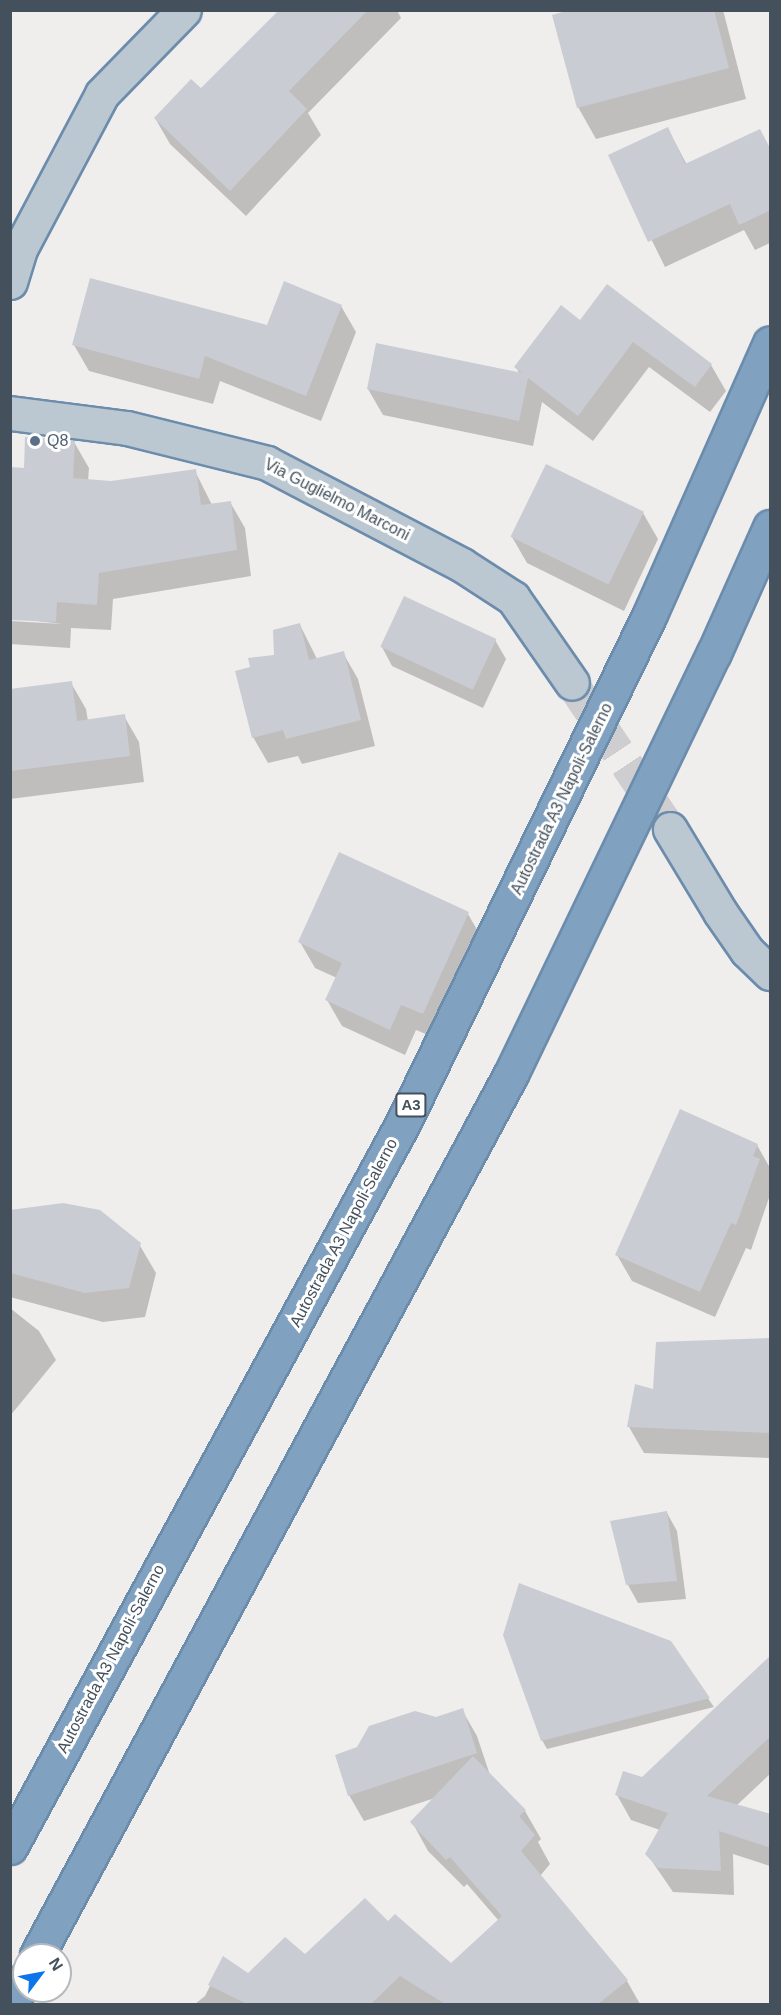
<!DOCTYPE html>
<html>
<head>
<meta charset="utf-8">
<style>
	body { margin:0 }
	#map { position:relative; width:781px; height:2015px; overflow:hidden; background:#f0eded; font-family:Arial,sans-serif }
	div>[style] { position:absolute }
	.shadow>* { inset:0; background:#0003 }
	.building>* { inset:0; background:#c9ccd2; transform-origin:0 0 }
	.minor-tunnel>* { height:33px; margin-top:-16.5px; transform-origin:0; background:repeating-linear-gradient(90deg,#ceced0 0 33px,transparent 0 49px) }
	.roads { filter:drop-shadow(2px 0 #6c8cac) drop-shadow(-2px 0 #6c8cac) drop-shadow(0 2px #6c8cac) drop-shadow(0 -2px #6c8cac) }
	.minor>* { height:33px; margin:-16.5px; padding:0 16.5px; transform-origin:16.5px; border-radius:16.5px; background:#bcc8d1 }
	.highway>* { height:33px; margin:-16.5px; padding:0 16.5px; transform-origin:16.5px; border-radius:16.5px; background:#81a1c0 }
	.dots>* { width:16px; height:16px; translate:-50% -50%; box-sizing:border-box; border:3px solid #fff; border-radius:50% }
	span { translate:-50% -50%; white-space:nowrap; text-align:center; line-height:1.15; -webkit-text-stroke:6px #fff; paint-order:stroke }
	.shield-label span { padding:2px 4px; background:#fff; border:2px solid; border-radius:4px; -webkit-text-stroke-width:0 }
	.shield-label { font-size:15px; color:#44515c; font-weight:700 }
	.service-label { font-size:16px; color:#4e5e75 }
	.left { translate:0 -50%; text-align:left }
	.street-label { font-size:16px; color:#44515c }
	.frame { position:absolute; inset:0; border:12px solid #44515c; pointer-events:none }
	.north { position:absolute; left:12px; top:1943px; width:60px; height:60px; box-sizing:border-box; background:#fff; border:2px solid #b4b9be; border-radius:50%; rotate:58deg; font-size:16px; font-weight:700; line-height:24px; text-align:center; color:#44515c }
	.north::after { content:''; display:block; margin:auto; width:21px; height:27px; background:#0d74ea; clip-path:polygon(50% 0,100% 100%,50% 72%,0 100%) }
</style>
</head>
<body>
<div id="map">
	<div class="shadow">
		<i style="clip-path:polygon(280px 10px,397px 10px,401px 18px,308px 113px,321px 135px,246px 216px,170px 144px,155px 118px,201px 90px)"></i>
		<i style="clip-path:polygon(575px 10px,723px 10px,746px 99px,596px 139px,578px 107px)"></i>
		<i style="clip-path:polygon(668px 129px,687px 165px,770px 149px,770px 243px,755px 250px,744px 230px,665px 267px,610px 156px)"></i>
		<i style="clip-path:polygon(341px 306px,356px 332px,321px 421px,220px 381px,213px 404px,89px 371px,74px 345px,268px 327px)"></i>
		<i style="clip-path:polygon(580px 322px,711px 365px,726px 391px,710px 412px,649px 367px,593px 441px,542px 402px,533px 446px,383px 415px,368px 389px,520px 375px,516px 367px)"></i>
		<i style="clip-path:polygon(74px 442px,89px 468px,88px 481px,111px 482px,195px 471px,212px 505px,230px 502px,245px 528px,251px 576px,113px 599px,111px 630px,71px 628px,70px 648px,10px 644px,10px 621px,63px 624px,10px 618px,25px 470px)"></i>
		<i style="clip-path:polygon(643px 513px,658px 539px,624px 611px,527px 563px,512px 537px)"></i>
		<i style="clip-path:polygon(300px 625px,317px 659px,343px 653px,358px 679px,375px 746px,302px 764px,298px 756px,268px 763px,253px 737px,252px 668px,275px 656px)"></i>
		<i style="clip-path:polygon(495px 640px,506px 659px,483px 708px,392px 666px,382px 647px)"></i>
		<i style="clip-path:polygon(71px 683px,86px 709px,88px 721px,124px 716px,139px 742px,144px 782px,10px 799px,10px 691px)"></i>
		<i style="clip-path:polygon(340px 854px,468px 914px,483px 940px,438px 1039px,416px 1030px,405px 1055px,342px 1026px,327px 1000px,337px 978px,315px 968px,300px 942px)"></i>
		<i style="clip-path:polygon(757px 1145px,770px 1168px,770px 1195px,751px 1250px,746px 1248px,715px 1317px,632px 1281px,617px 1255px)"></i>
		<i style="clip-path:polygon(10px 1211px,139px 1244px,156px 1273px,145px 1317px,103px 1322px,10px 1297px)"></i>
		<i style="clip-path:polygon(10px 1308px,39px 1331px,56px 1360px,10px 1416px)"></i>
		<i style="clip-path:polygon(770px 1339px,770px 1458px,644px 1453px,629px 1427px,654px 1391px)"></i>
		<i style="clip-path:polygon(667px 1513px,677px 1531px,686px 1599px,638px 1603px,628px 1585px)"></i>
		<i style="clip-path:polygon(670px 1642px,714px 1707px,547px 1749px,542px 1740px)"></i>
		<i style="clip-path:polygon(770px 1658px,770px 1774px,736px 1806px,770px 1816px,770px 1866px,733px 1854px,734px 1895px,673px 1892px,647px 1854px,660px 1830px,631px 1820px,617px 1795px,643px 1779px)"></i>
		<i style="clip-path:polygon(462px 1710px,477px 1736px,490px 1775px,525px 1811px,541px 1839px,538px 1842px,550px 1864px,540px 1876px,627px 1981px,640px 2004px,195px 2004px,205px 1996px,224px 1958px,248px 1975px,388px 1923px,451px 1965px,499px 1921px,467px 1884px,464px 1887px,428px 1851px,412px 1822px,435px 1798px,364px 1821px,349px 1795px,436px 1718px)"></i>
	</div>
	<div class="building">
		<i style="clip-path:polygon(279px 10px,368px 10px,289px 91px,307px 109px,230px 191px,154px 118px,191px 79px,201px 88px)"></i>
		<i style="clip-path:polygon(569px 10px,714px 10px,729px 68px,577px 108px,552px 15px)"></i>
		<i style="clip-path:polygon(668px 127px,685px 164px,760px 129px,771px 150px,771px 210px,739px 225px,730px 204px,648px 242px,608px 155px)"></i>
		<i style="clip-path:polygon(90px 278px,267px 325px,284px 281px,342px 305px,306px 396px,205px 356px,199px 379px,72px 345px)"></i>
		<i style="clip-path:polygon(607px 284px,712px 364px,695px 387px,633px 342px,578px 416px,528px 378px,519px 421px,367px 389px,376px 343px,522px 373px,514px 367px,561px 305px,580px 320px)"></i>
		<i style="clip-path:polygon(25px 437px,75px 440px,73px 478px,111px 481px,196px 469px,201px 505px,231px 501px,237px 550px,99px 573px,97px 605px,57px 602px,56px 622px,10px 620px,10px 467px,24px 468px)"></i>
		<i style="left:546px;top:464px;width:109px;height:81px;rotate:26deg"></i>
		<i style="left:404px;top:596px;width:102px;height:56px;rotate:25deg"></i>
		<i style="clip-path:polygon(300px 623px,309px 660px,344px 651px,361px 720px,286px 739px,283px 730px,252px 738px,235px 671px,250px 667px,248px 658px,274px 655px,273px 630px)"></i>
		<i style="clip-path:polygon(72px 681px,77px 721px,125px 714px,130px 756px,10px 771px,10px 689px)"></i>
		<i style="clip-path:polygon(339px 852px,469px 912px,423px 1014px,401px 1005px,390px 1030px,325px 1000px,342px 963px,298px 942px)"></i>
		<i style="clip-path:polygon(680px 1109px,758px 1144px,753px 1156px,760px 1159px,736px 1225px,731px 1223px,700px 1292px,615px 1255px)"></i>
		<i style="clip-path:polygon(63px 1203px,100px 1210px,141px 1243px,129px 1288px,85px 1293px,10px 1273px,10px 1210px)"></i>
		<i style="clip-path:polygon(771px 1338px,771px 1433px,627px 1427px,635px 1384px,653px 1389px,656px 1342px)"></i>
		<i style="clip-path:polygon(667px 1511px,677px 1581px,626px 1585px,610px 1521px)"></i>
		<i style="clip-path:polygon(519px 1583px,671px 1641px,710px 1698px,541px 1741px,503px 1635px)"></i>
		<i style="clip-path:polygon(771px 1655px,771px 1736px,707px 1796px,771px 1814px,771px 1848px,719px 1831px,721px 1871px,658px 1868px,645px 1854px,668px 1813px,615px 1795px,623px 1771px,642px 1777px)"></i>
		<i style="clip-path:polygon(463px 1708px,477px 1753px,348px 1796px,335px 1755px,357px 1747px,369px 1726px,415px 1711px,436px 1717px)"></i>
		<i style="clip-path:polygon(473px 1756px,526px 1810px,519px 1816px,535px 1835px,521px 1851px,628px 1980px,598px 2004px,445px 2004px,400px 1976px,371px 2004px,247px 2004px,208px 1985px,223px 1956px,248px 1973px,285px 1937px,305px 1954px,365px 1898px,388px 1921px,395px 1914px,451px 1963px,502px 1916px,450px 1857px,446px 1860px,410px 1822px)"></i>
	</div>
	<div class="minor-tunnel">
		<i style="left:572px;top:683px;width:176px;rotate:56.1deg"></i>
	</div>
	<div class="roads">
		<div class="minor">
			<i style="left:10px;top:282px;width:34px;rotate:-73deg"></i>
			<i style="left:20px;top:249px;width:175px;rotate:-62.1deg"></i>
			<i style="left:102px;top:94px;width:117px;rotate:-45.7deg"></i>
			<i style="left:10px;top:413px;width:118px;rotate:7.3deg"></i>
			<i style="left:127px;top:428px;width:144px;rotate:14deg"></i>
			<i style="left:267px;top:463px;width:220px;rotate:27.6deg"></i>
			<i style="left:462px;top:565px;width:61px;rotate:32.9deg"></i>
			<i style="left:513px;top:598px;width:103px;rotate:55.2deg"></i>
			<i style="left:670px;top:829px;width:97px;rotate:58.9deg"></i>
			<i style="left:720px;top:912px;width:47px;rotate:55.3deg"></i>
			<i style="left:747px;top:951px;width:32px;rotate:44deg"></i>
		</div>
		<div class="highway">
			<i style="left:10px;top:1847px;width:824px;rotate:-61.51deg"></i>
			<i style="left:403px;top:1123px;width:566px;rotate:-64.11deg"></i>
			<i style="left:650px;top:614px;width:296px;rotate:-66.1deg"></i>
			<i style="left:37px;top:1955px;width:1000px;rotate:-61.72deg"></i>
			<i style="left:511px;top:1074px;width:467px;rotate:-64.3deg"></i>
			<i style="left:714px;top:653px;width:138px;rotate:-66deg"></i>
			<i style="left:11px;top:2004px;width:27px;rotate:-62deg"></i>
		</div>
	</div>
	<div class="dots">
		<i style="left:35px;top:441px;background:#5c6f8a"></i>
	</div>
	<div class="shield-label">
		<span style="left:411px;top:1105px">A3</span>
	</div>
	<div class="service-label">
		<span class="left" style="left:47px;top:441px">Q8</span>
	</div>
	<div class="street-label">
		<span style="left:337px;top:500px;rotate:27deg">Via Guglielmo Marconi</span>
		<span style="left:562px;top:799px;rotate:-64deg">Autostrada A3 Napoli-Salerno</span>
		<span style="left:344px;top:1233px;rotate:-62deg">Autostrada A3 Napoli-Salerno</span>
		<span style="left:111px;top:1659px;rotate:-62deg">Autostrada A3 Napoli-Salerno</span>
	</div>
	<div class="frame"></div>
	<div class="north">N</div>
</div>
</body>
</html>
